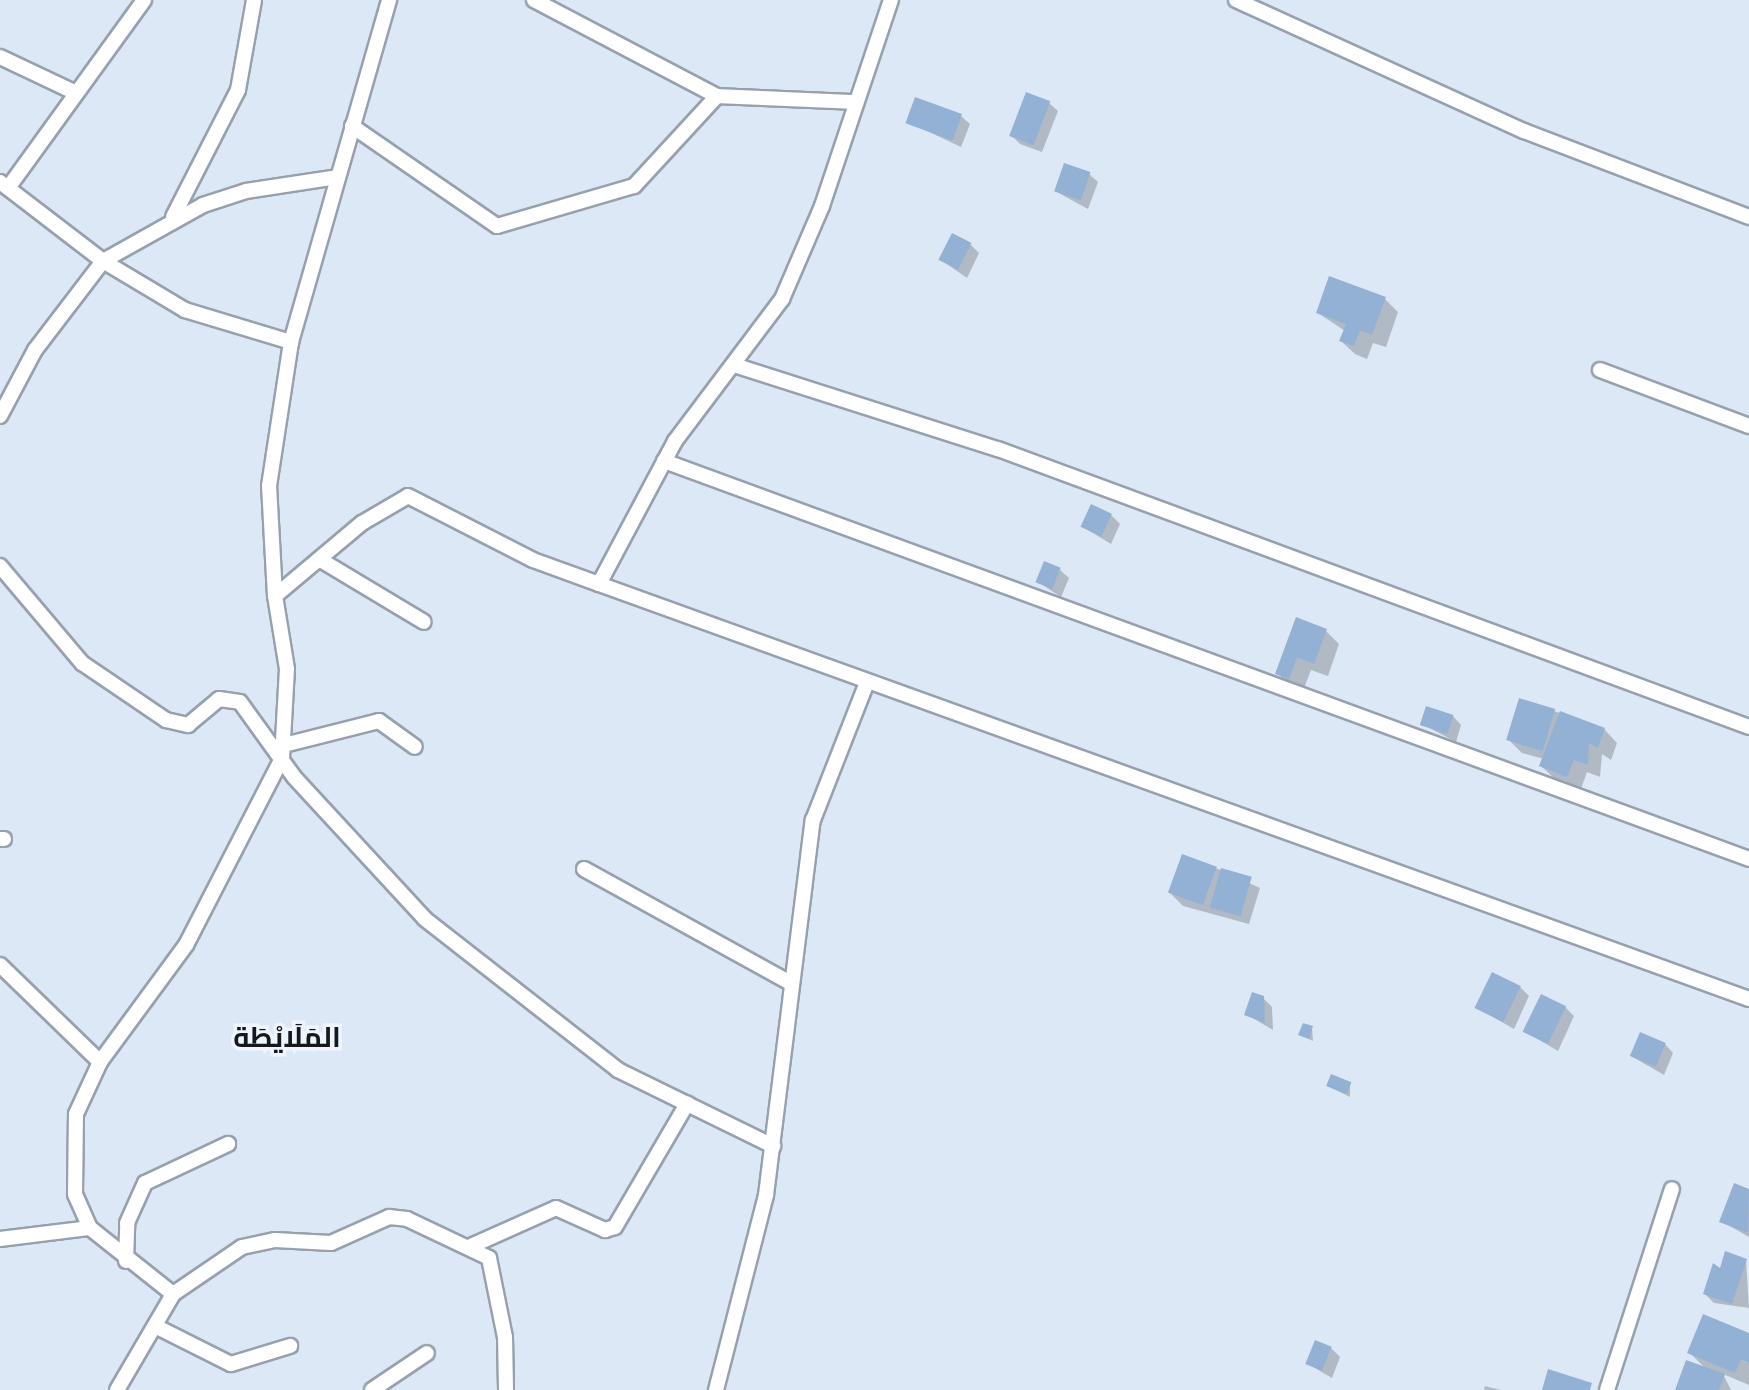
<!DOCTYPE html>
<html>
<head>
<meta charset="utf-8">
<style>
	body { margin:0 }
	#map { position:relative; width:1749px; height:1390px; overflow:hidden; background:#dde8f6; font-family:"Asap Condensed",Cairo,sans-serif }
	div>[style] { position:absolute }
	.shadow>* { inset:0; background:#0003 }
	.building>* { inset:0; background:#93b1d4; transform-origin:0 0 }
	.roads { filter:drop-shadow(2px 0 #96a1ad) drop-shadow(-2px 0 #96a1ad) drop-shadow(0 2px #96a1ad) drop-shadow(0 -2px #96a1ad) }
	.street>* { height:14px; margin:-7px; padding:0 7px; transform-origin:7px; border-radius:7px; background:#fff }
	span { translate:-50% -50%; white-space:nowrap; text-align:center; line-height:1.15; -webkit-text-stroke:7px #eef5fd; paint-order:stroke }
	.district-label { font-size:28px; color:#15191e; font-weight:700 }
</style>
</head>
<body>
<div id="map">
	<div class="shadow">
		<i style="clip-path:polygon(1049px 103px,1058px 111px,1042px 152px,1020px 144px,1011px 135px)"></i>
		<i style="clip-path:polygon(961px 116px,970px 124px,961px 147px,908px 122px)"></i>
		<i style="clip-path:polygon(1089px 174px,1098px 182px,1088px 209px,1055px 191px)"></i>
		<i style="clip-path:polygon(971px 245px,979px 253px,967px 278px,941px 260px)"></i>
		<i style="clip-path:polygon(1385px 299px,1398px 312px,1386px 347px,1373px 343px,1367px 359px,1355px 354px,1341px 341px,1345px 331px,1318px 313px)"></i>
		<i style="clip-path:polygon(1111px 515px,1120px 524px,1111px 544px,1083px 527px)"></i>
		<i style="clip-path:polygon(1060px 570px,1069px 578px,1061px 597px,1038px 582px)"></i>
		<i style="clip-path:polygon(1326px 631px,1339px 644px,1328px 676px,1311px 670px,1303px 691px,1291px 687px,1277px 673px)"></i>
		<i style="clip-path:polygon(1554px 711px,1604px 729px,1617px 743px,1611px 760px,1602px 754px,1600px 777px,1587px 772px,1581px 789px,1555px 779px,1541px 766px,1544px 759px,1522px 753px,1509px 740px)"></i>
		<i style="clip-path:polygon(1453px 716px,1461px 725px,1456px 742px,1422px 724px)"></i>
		<i style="clip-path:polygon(1216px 868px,1260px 888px,1249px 924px,1183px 906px,1170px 893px)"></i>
		<i style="clip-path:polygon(1520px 987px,1529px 996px,1514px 1029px,1477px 1008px)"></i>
		<i style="clip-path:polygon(1263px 998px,1272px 1007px,1273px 1030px,1246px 1014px)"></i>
		<i style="clip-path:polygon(1565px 1007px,1574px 1016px,1558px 1051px,1526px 1032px)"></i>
		<i style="clip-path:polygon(1312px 1028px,1313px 1041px,1300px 1035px)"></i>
		<i style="clip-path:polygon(1665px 1044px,1673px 1053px,1664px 1075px,1631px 1056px)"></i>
		<i style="clip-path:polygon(1350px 1083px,1350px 1097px,1328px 1086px)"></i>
		<i style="clip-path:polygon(1735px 1186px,1749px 1191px,1749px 1237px,1721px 1221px)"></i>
		<i style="clip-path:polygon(1746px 1260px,1749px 1308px,1714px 1303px,1705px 1294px,1721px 1271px)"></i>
		<i style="clip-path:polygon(1749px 1335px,1749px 1385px,1723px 1374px,1731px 1390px,1677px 1390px,1706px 1369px,1689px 1352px)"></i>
		<i style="clip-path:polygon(1331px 1348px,1340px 1357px,1332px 1378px,1308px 1364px)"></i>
		<i style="clip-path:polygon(1485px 1386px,1501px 1390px,1484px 1390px)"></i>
	</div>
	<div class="building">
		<i style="left:1026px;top:92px;width:26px;height:47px;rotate:21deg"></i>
		<i style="left:915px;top:97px;width:50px;height:28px;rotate:20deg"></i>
		<i style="left:1064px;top:163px;width:28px;height:30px;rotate:19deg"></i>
		<i style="left:952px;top:233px;width:22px;height:30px;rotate:27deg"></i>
		<i style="clip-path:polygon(1329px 276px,1386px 297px,1372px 335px,1360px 330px,1354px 346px,1339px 341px,1346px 324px,1316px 313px)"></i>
		<i style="left:1091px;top:504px;width:23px;height:25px;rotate:25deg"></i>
		<i style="left:1044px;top:561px;width:18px;height:23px;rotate:22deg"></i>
		<i style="clip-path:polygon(1296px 617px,1327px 629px,1314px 664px,1297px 657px,1289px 679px,1275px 674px)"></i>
		<i style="left:1519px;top:698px;width:38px;height:44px;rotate:17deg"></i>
		<i style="left:1426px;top:706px;width:29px;height:20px;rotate:18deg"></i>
		<i style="clip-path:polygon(1560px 711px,1605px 728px,1598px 748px,1589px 743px,1588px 765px,1574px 760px,1567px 777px,1539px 766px)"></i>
		<i style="left:1182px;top:854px;width:37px;height:41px;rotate:20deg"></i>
		<i style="left:1221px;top:868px;width:32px;height:41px;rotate:16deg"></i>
		<i style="left:1492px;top:972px;width:32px;height:40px;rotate:26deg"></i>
		<i style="clip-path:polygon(1252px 992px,1264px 996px,1265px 1023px,1244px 1015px)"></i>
		<i style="left:1541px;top:994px;width:28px;height:42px;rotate:26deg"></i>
		<i style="clip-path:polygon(1303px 1023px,1313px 1026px,1309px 1039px,1298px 1035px)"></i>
		<i style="left:1640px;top:1032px;width:28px;height:26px;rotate:23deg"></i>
		<i style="left:1331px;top:1074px;width:22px;height:13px;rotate:22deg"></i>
		<i style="clip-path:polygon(1734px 1183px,1749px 1189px,1748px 1233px,1719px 1222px)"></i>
		<i style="clip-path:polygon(1725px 1251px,1747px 1259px,1732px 1304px,1703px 1294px,1713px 1263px,1720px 1268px)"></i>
		<i style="clip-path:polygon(1703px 1314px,1749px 1333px,1749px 1363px,1741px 1359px,1735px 1373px,1687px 1353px)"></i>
		<i style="left:1315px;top:1340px;width:18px;height:26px;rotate:22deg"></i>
		<i style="clip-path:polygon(1686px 1360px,1725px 1374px,1719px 1390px,1675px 1390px)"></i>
		<i style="clip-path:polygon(1548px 1369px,1592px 1383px,1590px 1390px,1542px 1390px)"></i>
	</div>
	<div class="roads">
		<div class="street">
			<i style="left:534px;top:0;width:207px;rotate:27.7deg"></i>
			<i style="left:1236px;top:0;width:316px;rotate:24.5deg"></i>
			<i style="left:1524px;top:131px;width:241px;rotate:20.9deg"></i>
			<i style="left:0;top:57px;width:84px;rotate:25.3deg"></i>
			<i style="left:352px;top:126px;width:176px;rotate:34.6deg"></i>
			<i style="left:497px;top:226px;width:143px;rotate:-16.3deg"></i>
			<i style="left:634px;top:186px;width:122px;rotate:-47.3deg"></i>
			<i style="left:717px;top:96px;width:139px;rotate:2.5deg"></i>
			<i style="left:0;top:182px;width:130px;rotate:37.5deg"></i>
			<i style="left:103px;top:261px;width:115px;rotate:-29.2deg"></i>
			<i style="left:203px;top:205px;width:45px;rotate:-18deg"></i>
			<i style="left:246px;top:191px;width:92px;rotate:-8.7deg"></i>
			<i style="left:8px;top:188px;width:232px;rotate:-54.1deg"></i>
			<i style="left:173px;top:217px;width:143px;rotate:-62.9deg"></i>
			<i style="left:238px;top:90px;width:91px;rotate:-79.9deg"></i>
			<i style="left:734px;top:365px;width:277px;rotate:17.7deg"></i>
			<i style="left:998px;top:449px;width:801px;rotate:20.31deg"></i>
			<i style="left:1600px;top:370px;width:159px;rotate:20.6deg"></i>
			<i style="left:0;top:416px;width:75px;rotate:-62.1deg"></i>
			<i style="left:35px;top:350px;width:112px;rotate:-52.6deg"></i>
			<i style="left:103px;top:261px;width:96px;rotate:30.9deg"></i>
			<i style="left:185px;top:310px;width:111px;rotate:16.8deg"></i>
			<i style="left:664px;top:461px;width:1156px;rotate:20.14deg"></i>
			<i style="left:319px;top:559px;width:122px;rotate:31deg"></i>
			<i style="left:0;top:566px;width:127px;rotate:49.8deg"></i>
			<i style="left:82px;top:663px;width:102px;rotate:34.2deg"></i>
			<i style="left:166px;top:720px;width:23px;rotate:13deg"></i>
			<i style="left:188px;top:725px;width:40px;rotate:-40deg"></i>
			<i style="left:219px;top:699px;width:21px;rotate:8deg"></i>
			<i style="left:240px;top:702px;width:92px;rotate:54.2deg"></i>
			<i style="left:294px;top:777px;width:193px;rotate:47.3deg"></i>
			<i style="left:425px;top:919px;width:245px;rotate:38deg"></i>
			<i style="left:618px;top:1070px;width:173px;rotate:26.1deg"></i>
			<i style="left:599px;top:584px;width:1223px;rotate:19.84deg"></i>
			<i style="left:275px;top:596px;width:114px;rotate:-40deg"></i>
			<i style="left:362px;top:523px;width:53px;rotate:-30.4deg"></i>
			<i style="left:408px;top:496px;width:140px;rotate:27.1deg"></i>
			<i style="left:533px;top:560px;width:70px;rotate:20deg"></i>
			<i style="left:599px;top:584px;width:162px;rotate:-62deg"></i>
			<i style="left:675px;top:441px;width:178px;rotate:-53deg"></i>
			<i style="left:782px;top:299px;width:101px;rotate:-66.7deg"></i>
			<i style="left:822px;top:206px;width:217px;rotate:-71.5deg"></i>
			<i style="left:284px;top:745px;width:98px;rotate:-14.2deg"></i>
			<i style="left:379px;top:721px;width:44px;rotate:35.8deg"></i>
			<i style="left:0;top:839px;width:4px"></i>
			<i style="left:584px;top:869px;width:234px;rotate:28.9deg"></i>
			<i style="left:0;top:965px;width:139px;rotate:44.1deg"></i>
			<i style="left:0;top:1239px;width:91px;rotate:-7deg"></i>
			<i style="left:471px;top:1246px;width:93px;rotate:-24.1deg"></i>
			<i style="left:556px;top:1208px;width:54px;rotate:24.2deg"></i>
			<i style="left:605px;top:1230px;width:10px;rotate:-17deg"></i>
			<i style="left:615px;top:1227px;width:143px;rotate:-59.7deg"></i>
			<i style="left:126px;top:1261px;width:38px;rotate:-88deg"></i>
			<i style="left:127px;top:1223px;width:44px;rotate:-65.8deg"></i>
			<i style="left:145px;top:1183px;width:92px;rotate:-25.2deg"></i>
			<i style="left:173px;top:1294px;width:83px;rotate:-34.3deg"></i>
			<i style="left:242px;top:1247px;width:34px;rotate:-12deg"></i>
			<i style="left:275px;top:1240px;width:56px;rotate:3.1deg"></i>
			<i style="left:331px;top:1243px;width:64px;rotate:-24.1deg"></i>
			<i style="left:389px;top:1217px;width:18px;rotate:6deg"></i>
			<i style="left:407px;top:1219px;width:91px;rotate:25.4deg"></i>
			<i style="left:489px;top:1258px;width:81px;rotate:78.6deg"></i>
			<i style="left:505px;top:1337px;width:53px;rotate:88.9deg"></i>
			<i style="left:157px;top:1327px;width:83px;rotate:26.6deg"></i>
			<i style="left:231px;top:1364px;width:62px;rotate:-17deg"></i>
			<i style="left:117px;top:1390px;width:111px;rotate:-59.7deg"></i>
			<i style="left:173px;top:1294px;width:106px;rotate:-141.5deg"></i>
			<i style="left:90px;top:1228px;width:37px;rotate:-114deg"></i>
			<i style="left:75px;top:1194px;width:80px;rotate:-89.3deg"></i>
			<i style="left:76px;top:1114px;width:57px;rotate:-65.2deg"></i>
			<i style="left:100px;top:1062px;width:145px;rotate:-53.7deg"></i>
			<i style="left:186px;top:945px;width:210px;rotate:-62.8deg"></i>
			<i style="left:282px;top:758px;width:89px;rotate:-86.8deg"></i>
			<i style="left:287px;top:669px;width:74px;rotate:-99.3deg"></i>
			<i style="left:275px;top:596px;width:110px;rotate:-93.1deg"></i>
			<i style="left:269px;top:486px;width:146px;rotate:-81.3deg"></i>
			<i style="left:291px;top:342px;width:356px;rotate:-74deg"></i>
			<i style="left:372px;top:1390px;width:66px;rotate:-33.9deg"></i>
			<i style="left:716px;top:1390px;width:201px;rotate:-75.6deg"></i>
			<i style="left:766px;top:1195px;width:378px;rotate:-82.9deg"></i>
			<i style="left:813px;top:820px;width:148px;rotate:-68.6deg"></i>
			<i style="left:1607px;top:1390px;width:211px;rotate:-72.1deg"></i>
		</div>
	</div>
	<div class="district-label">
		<span style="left:287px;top:1037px">المَلَايْطَة</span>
	</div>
</div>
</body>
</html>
